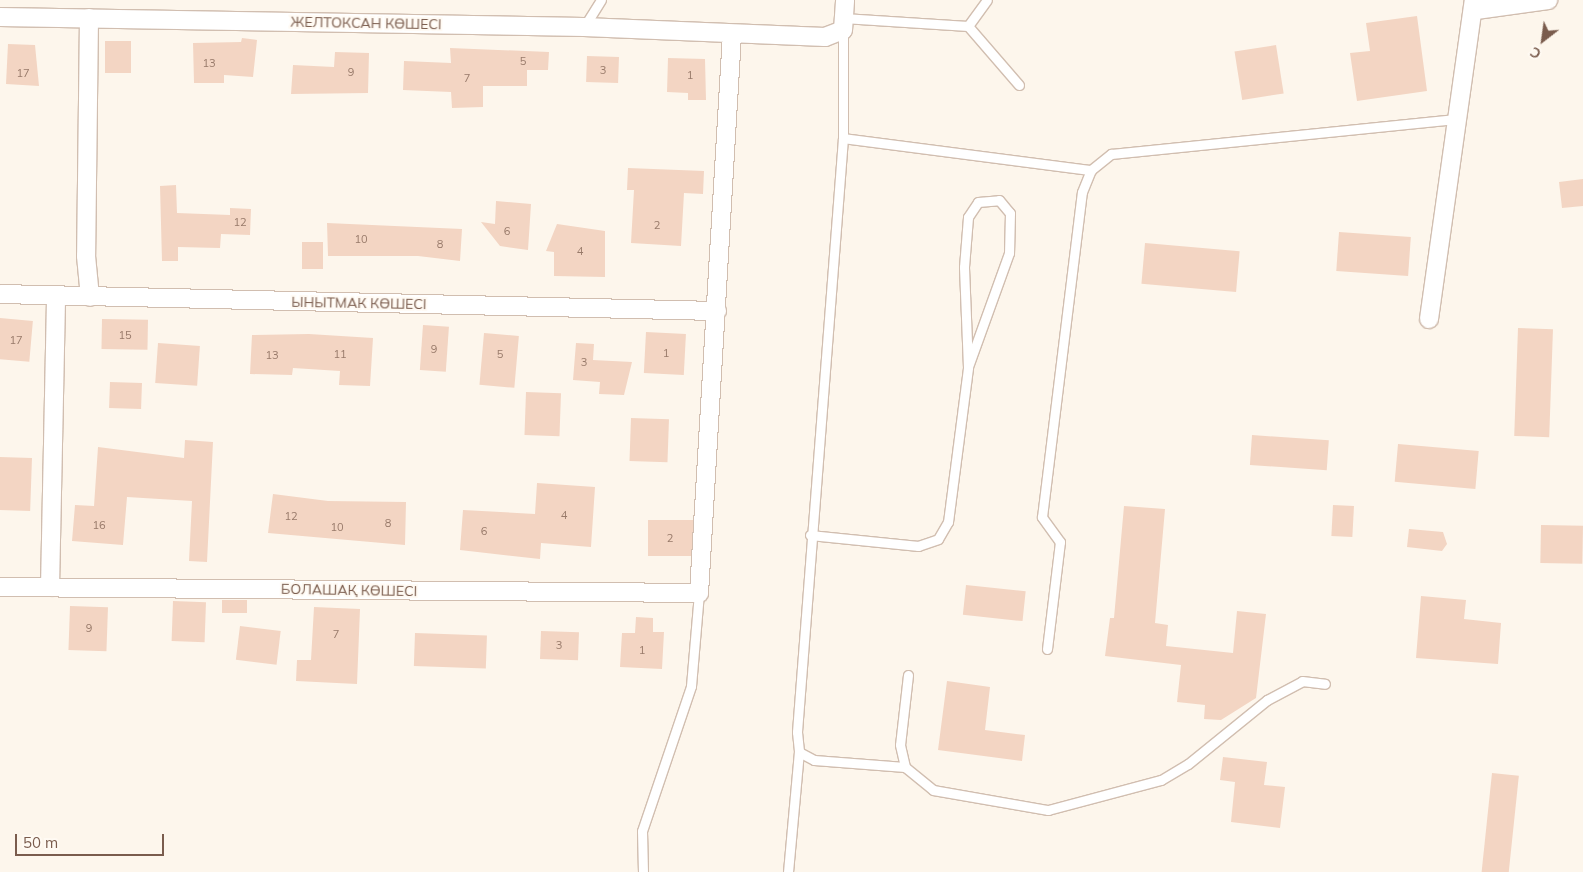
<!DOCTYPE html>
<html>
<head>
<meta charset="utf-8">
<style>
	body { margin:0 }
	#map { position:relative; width:1583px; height:872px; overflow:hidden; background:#fdf6ec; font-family:Mulish,sans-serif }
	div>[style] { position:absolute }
	.building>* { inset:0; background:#f3d5c3; transform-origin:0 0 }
	.roads { filter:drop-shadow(1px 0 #d1beb0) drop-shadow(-1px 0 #d1beb0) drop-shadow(0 1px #d1beb0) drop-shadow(0 -1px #d1beb0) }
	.service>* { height:9px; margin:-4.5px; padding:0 4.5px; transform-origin:4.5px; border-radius:4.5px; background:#fff }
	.minor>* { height:18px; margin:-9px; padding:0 9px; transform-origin:9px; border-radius:9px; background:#fff }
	span { translate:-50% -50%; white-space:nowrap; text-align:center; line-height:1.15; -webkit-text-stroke:4px #fffaf3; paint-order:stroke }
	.number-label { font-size:11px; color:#987a6a }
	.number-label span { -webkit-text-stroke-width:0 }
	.street-label { font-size:14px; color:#7a5c4d }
	.north { position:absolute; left:1518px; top:15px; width:50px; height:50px; -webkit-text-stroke:4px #fffaf3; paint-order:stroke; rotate:210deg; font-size:14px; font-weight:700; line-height:20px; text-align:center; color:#7a5c4d }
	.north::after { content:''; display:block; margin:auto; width:18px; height:22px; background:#7a5c4d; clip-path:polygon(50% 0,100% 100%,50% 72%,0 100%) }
	.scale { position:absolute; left:15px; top:834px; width:149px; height:22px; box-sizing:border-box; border:2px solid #7a5c4d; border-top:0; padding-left:6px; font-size:15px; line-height:18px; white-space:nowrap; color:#7a5c4d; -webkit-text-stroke:4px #fffaf3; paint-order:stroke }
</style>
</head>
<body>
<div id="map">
	<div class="building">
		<i style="clip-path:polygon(1417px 16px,1427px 91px,1357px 101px,1350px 53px,1370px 51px,1366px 23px)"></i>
		<i style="clip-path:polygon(242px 38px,257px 40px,253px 77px,224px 75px,224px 83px,194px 83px,193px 43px,241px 42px)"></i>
		<i style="left:105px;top:41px;width:26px;height:32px"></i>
		<i style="clip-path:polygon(8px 44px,35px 45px,39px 86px,6px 84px)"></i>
		<i style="left:1276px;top:45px;width:49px;height:42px;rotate:81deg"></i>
		<i style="clip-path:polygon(450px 48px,549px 52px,548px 70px,527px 70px,527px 86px,483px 86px,483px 107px,452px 108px,451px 92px,403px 90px,404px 61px,451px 63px)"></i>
		<i style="clip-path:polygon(335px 52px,369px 53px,368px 93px,291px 94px,293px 65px,334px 67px)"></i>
		<i style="left:587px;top:56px;width:32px;height:26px;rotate:2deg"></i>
		<i style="clip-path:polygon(668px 58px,705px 59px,706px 100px,688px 100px,688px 93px,667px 92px)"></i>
		<i style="clip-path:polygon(628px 168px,704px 171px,703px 194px,684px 193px,681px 246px,631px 243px,634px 190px,627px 190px)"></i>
		<i style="clip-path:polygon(1583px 179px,1583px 206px,1562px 208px,1559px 182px)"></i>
		<i style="clip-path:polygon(176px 185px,177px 213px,230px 215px,230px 208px,251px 209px,250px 235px,221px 234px,220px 248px,178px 247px,178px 261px,162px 261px,160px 186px)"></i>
		<i style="clip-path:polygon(496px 201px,531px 204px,528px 250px,500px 246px,481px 222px,495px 224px)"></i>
		<i style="clip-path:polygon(327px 223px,462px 229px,460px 261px,418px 256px,328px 256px)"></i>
		<i style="clip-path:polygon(557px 224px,605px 231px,605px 277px,554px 276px,554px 252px,546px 251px)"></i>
		<i style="left:1339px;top:232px;width:72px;height:39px;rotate:4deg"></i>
		<i style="left:302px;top:242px;width:21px;height:27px"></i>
		<i style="left:1145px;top:243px;width:95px;height:41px;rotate:5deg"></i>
		<i style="left:0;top:318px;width:33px;height:41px;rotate:5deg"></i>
		<i style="left:102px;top:319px;width:46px;height:30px;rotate:1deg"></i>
		<i style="left:423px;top:325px;width:26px;height:45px;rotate:4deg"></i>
		<i style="left:1518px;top:328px;width:35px;height:108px;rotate:2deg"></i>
		<i style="left:646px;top:332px;width:40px;height:41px;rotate:3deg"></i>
		<i style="left:484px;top:333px;width:35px;height:52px;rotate:5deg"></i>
		<i style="clip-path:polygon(309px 334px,373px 338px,370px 386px,339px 385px,340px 371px,293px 368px,292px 375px,250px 374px,252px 335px)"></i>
		<i style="left:158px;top:343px;width:42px;height:40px;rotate:4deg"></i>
		<i style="clip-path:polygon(576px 343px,594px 344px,593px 360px,632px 362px,624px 395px,599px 394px,600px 382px,573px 380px)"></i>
		<i style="left:110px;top:382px;width:32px;height:26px;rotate:2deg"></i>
		<i style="left:526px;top:392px;width:35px;height:43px;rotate:2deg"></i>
		<i style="left:631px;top:418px;width:38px;height:43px;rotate:2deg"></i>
		<i style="left:1252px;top:435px;width:77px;height:30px;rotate:4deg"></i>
		<i style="clip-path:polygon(185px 440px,213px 442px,207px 562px,189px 561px,192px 501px,127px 497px,123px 545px,72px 541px,75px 505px,94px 506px,98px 447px,184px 458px)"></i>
		<i style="left:1398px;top:444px;width:81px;height:38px;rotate:5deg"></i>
		<i style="left:0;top:457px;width:32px;height:53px;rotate:2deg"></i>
		<i style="clip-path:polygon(537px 483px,595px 487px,591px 547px,541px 543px,540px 559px,460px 550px,463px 510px,535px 514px)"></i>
		<i style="clip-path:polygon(273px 494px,328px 501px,406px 502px,405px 545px,268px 533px)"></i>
		<i style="left:1333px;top:505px;width:21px;height:31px;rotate:3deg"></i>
		<i style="clip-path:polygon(1124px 506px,1165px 509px,1155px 623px,1168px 625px,1166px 646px,1233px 653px,1237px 611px,1266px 614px,1256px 698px,1221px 720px,1204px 719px,1205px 705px,1177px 702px,1181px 665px,1105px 656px,1110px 618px,1114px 618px)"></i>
		<i style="left:648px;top:520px;width:45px;height:36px"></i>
		<i style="left:1541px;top:525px;width:42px;height:38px;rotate:1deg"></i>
		<i style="clip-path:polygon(1409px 529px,1443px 532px,1447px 544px,1442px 551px,1407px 547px)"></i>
		<i style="left:966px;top:585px;width:60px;height:30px;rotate:6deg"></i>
		<i style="clip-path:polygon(1421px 596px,1466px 600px,1464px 619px,1501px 623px,1498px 664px,1416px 658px)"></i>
		<i style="left:222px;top:600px;width:25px;height:13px"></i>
		<i style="left:173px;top:601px;width:33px;height:40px;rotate:2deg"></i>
		<i style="left:70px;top:606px;width:38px;height:44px;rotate:2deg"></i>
		<i style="clip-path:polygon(314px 607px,360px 609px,357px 684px,296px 681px,297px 660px,311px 660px)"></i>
		<i style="clip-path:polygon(636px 617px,653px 618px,653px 632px,664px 632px,662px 669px,620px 667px,622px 633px,635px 633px)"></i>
		<i style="left:240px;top:626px;width:41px;height:34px;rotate:7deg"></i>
		<i style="left:541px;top:631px;width:38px;height:28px;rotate:2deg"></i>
		<i style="left:415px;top:633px;width:72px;height:33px;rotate:2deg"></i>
		<i style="clip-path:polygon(947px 681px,990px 687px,985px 730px,1025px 735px,1022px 761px,938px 750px)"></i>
		<i style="clip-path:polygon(1223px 757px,1267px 762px,1264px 785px,1285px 787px,1280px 828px,1231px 822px,1235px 782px,1220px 780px)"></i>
		<i style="left:1492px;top:773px;width:27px;height:100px;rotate:6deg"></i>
	</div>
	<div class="roads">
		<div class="service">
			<i style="left:843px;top:18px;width:125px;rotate:3.7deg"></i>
			<i style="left:968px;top:26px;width:32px;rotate:-54deg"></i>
			<i style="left:968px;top:26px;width:78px;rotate:49.2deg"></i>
			<i style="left:584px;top:27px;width:32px;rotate:-58deg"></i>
			<i style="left:843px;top:30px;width:108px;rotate:90deg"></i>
			<i style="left:843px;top:138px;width:596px;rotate:94.43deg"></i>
			<i style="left:797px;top:732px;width:20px;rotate:84deg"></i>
			<i style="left:799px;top:752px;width:17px;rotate:28deg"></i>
			<i style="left:814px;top:760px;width:91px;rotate:4.4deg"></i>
			<i style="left:843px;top:138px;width:250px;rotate:7.4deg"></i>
			<i style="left:810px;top:535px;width:109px;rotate:5.8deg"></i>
			<i style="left:918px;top:546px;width:21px;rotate:-19deg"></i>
			<i style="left:938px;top:539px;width:20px;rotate:-60deg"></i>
			<i style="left:948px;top:522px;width:156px;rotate:-82.6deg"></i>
			<i style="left:968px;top:367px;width:100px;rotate:-92.3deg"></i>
			<i style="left:964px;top:267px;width:50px;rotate:-85.4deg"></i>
			<i style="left:968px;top:217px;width:18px;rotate:-56deg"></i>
			<i style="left:978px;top:202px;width:21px;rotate:-5deg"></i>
			<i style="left:999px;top:200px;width:17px;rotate:50deg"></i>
			<i style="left:1010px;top:213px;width:40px;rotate:91.4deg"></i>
			<i style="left:1009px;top:253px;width:121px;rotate:109.8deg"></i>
			<i style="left:1047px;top:649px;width:108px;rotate:-83.1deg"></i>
			<i style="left:1060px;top:542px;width:31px;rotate:-126deg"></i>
			<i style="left:1042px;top:517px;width:327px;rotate:-83deg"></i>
			<i style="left:1082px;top:192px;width:24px;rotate:-68deg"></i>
			<i style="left:1091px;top:170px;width:26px;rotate:-39deg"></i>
			<i style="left:1111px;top:154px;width:349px;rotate:-5.8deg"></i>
			<i style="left:908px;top:675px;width:70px;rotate:96.5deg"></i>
			<i style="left:900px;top:745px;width:23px;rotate:77deg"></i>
			<i style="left:905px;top:767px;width:36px;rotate:39deg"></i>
			<i style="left:933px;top:790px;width:117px;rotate:9.9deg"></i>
			<i style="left:1048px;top:810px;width:117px;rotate:-14.9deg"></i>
			<i style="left:1161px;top:780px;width:31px;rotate:-31deg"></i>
			<i style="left:1188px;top:764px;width:102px;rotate:-39deg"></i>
			<i style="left:1267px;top:700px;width:40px;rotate:-28deg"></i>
			<i style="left:1302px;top:681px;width:23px;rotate:7deg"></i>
			<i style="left:643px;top:872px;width:41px;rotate:-91.4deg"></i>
			<i style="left:642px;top:831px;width:153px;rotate:-71.3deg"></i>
			<i style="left:691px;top:686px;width:93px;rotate:-85.1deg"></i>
			<i style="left:788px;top:872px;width:121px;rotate:-84.8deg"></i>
		</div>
		<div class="minor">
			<i style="left:1476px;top:10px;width:73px;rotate:-7.9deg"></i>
			<i style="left:0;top:17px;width:584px;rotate:0.98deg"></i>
			<i style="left:584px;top:27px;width:241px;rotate:2.4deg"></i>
			<i style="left:825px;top:37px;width:19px;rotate:-21deg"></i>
			<i style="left:843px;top:30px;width:30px;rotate:-86deg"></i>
			<i style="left:89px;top:18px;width:238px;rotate:90.7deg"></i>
			<i style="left:86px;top:256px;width:41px;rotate:84.4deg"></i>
			<i style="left:0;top:294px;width:717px;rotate:1.36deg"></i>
			<i style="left:1429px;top:319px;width:322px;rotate:-82deg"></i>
			<i style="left:0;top:587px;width:699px;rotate:0.49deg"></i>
			<i style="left:699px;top:593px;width:559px;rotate:-86.62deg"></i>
			<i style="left:50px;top:587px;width:291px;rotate:-88.8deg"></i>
		</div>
	</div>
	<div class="number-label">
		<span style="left:523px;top:61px">5</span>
		<span style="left:209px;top:63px">13</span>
		<span style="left:603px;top:70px">3</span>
		<span style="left:351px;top:72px">9</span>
		<span style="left:23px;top:73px">17</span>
		<span style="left:690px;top:75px">1</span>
		<span style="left:467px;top:78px">7</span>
		<span style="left:240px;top:222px">12</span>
		<span style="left:657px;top:225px">2</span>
		<span style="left:507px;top:231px">6</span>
		<span style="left:361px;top:239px">10</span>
		<span style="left:440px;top:244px">8</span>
		<span style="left:580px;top:251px">4</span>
		<span style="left:125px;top:335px">15</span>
		<span style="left:16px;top:340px">17</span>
		<span style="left:434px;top:349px">9</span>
		<span style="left:666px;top:353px">1</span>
		<span style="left:340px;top:354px">11</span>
		<span style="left:500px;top:354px">5</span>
		<span style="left:272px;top:355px">13</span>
		<span style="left:584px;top:362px">3</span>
		<span style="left:564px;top:515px">4</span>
		<span style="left:291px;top:516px">12</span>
		<span style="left:388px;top:523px">8</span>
		<span style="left:99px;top:525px">16</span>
		<span style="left:337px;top:527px">10</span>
		<span style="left:484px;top:531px">6</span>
		<span style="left:670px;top:538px">2</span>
		<span style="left:89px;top:628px">9</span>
		<span style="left:336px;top:634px">7</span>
		<span style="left:559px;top:645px">3</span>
		<span style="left:642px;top:650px">1</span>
	</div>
	<div class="street-label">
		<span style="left:366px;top:23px;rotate:1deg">ЖЕЛТОКСАН КӨШЕСІ</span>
		<span style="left:359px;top:303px;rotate:1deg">ЫНЫТМАК КӨШЕСІ</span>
		<span style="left:349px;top:590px;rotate:1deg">БОЛАШАҚ КӨШЕСІ</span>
	</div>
	<div class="north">С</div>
	<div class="scale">50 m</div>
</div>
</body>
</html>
